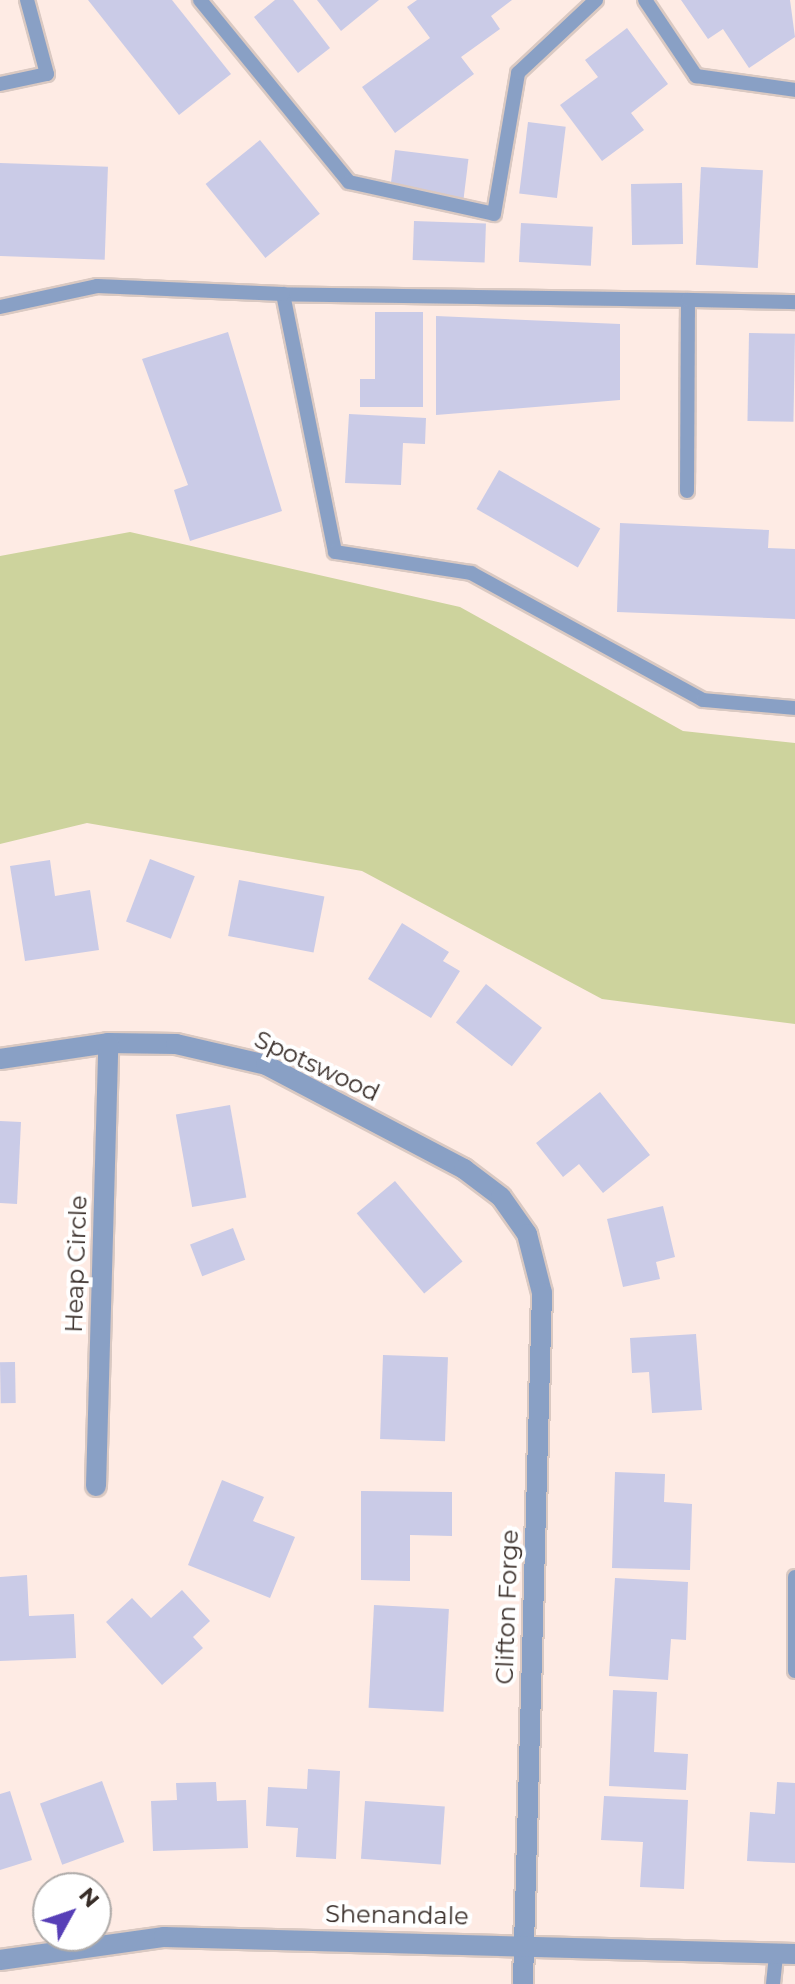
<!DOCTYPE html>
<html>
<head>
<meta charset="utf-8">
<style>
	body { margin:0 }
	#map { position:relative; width:795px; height:1984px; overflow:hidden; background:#feebe4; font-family:Montserrat,sans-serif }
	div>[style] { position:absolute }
	.green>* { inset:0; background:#cdd39d }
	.building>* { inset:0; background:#cacbe7; transform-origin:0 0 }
	.roads { filter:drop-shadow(2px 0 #dac9c2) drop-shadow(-2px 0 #dac9c2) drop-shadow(0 2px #dac9c2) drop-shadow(0 -2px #dac9c2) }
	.service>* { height:14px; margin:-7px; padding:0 7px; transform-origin:7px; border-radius:7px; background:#89a0c5 }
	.minor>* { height:20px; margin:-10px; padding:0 10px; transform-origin:10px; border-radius:10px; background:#89a0c5 }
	span { translate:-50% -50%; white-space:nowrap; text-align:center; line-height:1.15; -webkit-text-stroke:8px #fff; paint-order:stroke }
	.street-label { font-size:24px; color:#382d28 }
	.north { position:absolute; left:32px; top:1872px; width:80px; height:80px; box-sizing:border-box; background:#fff; border:2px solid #afaba9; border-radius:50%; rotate:50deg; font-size:22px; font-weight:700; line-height:32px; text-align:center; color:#382d28 }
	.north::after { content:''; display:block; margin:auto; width:28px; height:36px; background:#573fb7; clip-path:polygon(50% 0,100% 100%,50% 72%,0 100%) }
</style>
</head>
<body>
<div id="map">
	<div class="green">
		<i style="clip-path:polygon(130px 532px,460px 607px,683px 731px,795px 743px,795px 1024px,602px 999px,362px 871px,87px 823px,0 844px,0 556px)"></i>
	</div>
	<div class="building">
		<i style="clip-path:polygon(88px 0,172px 0,231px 74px,179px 115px)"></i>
		<i style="clip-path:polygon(275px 0,293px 0,330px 48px,298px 73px,254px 17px)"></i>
		<i style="clip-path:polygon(317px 0,379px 0,341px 31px)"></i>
		<i style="clip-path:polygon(417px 0,512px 0,491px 16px,500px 29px,461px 57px,474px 74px,395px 133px,362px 87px,430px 38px,407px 7px)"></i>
		<i style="clip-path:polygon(681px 0,790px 0,795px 37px,749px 68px,723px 29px,708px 39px)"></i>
		<i style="clip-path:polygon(627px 28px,668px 84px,631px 113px,644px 130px,602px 161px,560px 105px,598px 77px,585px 60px)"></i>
		<i style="left:528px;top:122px;width:38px;height:72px;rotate:7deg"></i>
		<i style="left:260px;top:140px;width:95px;height:70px;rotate:51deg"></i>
		<i style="left:395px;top:150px;width:74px;height:40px;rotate:7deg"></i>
		<i style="left:0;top:163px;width:108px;height:93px;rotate:2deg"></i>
		<i style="left:701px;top:167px;width:62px;height:98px;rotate:3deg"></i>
		<i style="left:682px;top:183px;width:61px;height:51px;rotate:89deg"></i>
		<i style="left:414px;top:221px;width:72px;height:39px;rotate:2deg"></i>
		<i style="left:521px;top:223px;width:72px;height:39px;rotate:3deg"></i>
		<i style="clip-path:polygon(375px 312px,423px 312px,423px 407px,360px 407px,360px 379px,375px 379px)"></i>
		<i style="clip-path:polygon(436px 316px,620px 324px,620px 400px,436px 415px)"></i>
		<i style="clip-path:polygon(228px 332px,282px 511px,190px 541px,174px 490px,188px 485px,142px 359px)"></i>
		<i style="left:749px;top:333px;width:46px;height:88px;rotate:1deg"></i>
		<i style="clip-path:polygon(349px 414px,426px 418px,425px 444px,403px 443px,401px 485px,345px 483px)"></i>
		<i style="left:499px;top:470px;width:117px;height:45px;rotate:30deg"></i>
		<i style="clip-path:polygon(620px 523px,769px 530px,768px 548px,795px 549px,795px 619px,617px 612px)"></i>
		<i style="left:150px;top:859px;width:48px;height:67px;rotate:21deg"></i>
		<i style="clip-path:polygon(50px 860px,55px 896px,90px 890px,99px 950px,25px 961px,10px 866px)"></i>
		<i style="left:239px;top:880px;width:87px;height:57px;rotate:11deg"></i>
		<i style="clip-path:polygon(402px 923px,449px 952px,443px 961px,460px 971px,431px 1018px,368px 979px)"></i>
		<i style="left:486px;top:984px;width:71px;height:49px;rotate:38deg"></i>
		<i style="clip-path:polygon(600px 1092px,650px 1155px,603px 1193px,579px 1164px,563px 1177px,536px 1143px)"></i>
		<i style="left:230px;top:1105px;width:94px;height:55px;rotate:80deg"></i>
		<i style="clip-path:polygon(0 1121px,21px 1122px,17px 1204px,0 1203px)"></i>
		<i style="left:395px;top:1181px;width:105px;height:50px;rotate:50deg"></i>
		<i style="clip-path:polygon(663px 1206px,675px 1257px,656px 1262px,660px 1279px,623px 1287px,607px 1219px)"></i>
		<i style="left:233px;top:1228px;width:34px;height:46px;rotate:69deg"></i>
		<i style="clip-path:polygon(696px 1334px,702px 1410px,652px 1413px,649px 1372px,632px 1373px,630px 1338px)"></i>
		<i style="left:383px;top:1355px;width:65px;height:84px;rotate:2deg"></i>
		<i style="left:15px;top:1362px;width:41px;height:15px;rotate:89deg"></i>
		<i style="clip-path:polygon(615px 1472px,665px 1474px,664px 1502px,692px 1504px,690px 1570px,612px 1568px)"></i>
		<i style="clip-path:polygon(222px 1480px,264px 1497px,253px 1521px,295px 1537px,270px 1598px,188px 1565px)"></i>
		<i style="clip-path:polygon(361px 1491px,452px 1492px,452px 1536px,410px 1535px,410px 1581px,361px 1580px)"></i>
		<i style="clip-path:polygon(27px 1575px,29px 1616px,74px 1614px,76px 1658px,0 1661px,0 1577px)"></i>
		<i style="clip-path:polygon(615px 1578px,688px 1582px,686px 1640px,671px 1639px,668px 1680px,609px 1676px)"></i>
		<i style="clip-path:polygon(182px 1590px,210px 1621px,193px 1637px,203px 1648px,162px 1685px,106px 1622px,132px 1598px,151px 1618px)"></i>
		<i style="left:374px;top:1605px;width:75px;height:103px;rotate:3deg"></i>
		<i style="clip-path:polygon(613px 1690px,657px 1692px,654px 1752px,688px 1754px,686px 1790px,609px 1786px)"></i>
		<i style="clip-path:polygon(308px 1769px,340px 1771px,336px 1859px,296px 1857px,298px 1828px,266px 1826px,268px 1787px,307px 1789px)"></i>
		<i style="left:102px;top:1781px;width:65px;height:66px;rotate:70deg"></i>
		<i style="clip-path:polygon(216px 1782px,217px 1801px,246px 1800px,248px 1848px,153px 1851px,151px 1801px,177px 1800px,176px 1783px)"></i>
		<i style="clip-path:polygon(777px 1782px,795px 1783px,795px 1863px,747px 1861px,750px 1812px,775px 1814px)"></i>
		<i style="clip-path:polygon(10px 1791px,32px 1860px,0 1870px,0 1794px)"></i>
		<i style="clip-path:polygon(604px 1796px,688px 1800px,684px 1889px,640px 1887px,643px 1842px,601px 1840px)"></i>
		<i style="left:365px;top:1801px;width:80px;height:58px;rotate:4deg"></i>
	</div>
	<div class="roads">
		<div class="service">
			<i style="left:200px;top:0;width:235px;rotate:50.7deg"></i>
			<i style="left:349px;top:182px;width:148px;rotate:12.4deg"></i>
			<i style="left:494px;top:214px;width:143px;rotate:-80.3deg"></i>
			<i style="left:518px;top:73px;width:107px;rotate:-43.1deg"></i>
			<i style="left:645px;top:0;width:92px;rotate:56.1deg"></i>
			<i style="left:696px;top:76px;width:100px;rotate:8deg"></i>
			<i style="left:0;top:84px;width:48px;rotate:-12deg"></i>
			<i style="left:47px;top:74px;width:77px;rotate:-105.1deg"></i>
			<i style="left:688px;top:300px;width:405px;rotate:-179.2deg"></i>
			<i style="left:283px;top:294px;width:263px;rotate:78.6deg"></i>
			<i style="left:335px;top:552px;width:138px;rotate:8.8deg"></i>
			<i style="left:471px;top:573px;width:264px;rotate:28.7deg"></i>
			<i style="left:703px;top:700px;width:92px;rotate:5deg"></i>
			<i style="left:0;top:307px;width:99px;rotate:-12.2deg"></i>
			<i style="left:97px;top:286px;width:186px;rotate:2.5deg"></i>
			<i style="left:687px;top:491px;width:191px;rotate:-89.7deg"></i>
			<i style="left:688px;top:300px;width:107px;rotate:1.1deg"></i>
			<i style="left:795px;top:1577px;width:94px;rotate:90deg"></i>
			<i style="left:773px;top:1984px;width:31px;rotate:-84deg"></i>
		</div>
		<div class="minor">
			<i style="left:0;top:1059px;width:109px;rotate:-8.4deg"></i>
			<i style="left:108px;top:1043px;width:68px;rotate:0.8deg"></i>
			<i style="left:176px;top:1044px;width:92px;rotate:13.1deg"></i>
			<i style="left:266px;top:1065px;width:224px;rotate:27.7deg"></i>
			<i style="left:464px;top:1169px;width:46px;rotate:37.1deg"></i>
			<i style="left:501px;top:1197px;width:45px;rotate:54.9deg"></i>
			<i style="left:527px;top:1234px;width:61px;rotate:75.7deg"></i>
			<i style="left:542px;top:1293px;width:691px;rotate:91.58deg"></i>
			<i style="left:96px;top:1486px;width:443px;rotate:-88.4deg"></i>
			<i style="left:0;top:1960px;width:166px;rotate:-8deg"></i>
			<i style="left:164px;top:1937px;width:631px;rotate:1.54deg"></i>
		</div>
	</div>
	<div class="street-label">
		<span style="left:317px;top:1066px;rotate:25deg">Spotswood</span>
		<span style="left:76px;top:1264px;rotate:-88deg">Heap Circle</span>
		<span style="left:507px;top:1607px;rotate:-88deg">Clifton Forge</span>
		<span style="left:397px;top:1915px;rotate:1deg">Shenandale</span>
	</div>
	<div class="north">N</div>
</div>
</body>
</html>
